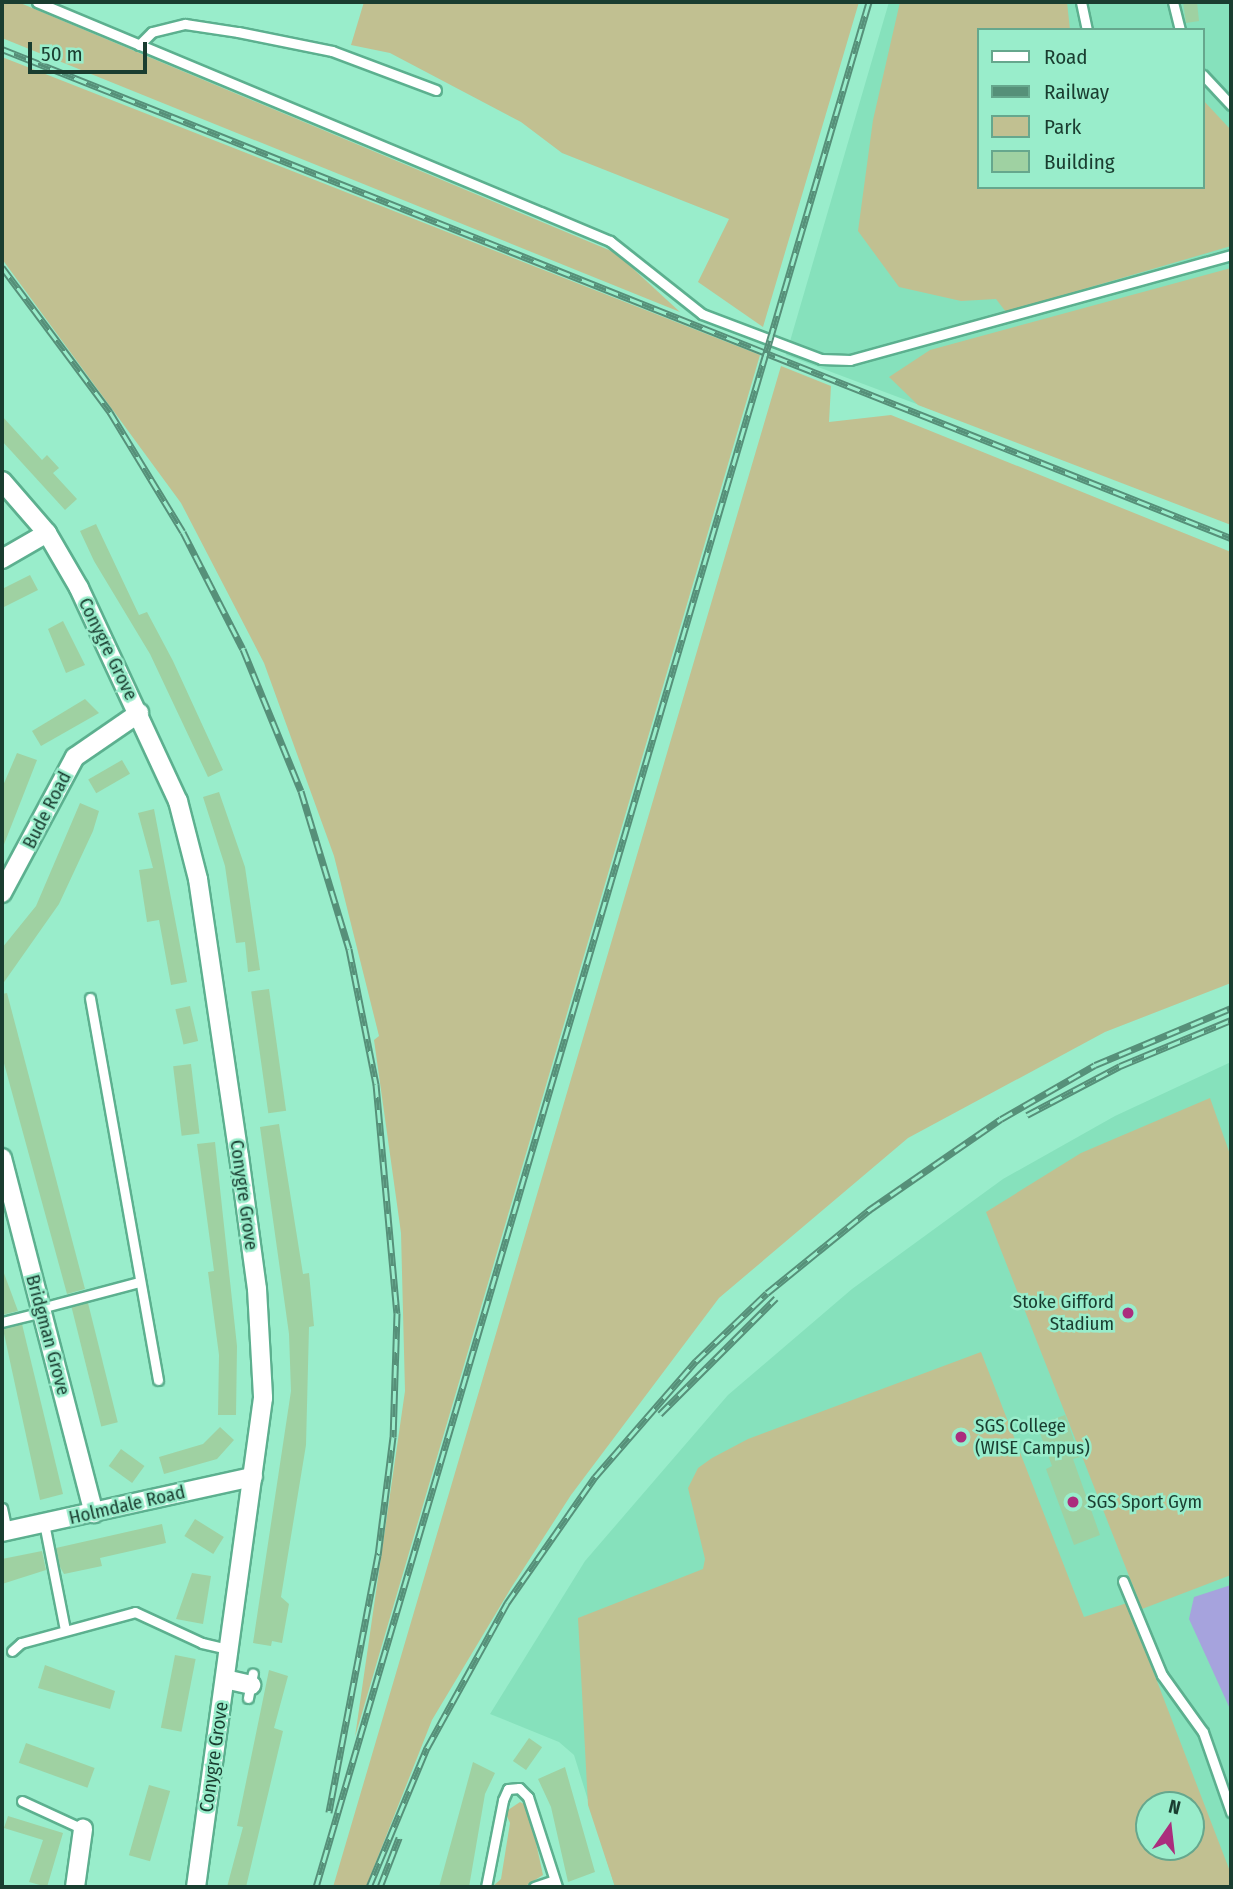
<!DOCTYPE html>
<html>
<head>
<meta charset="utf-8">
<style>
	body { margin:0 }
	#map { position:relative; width:1233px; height:1889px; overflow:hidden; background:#99edcb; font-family:"Fira Sans Condensed",sans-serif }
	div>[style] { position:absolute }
	.built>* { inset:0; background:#86e1bc }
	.green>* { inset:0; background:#c1c091 }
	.water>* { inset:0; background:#a6a3dd }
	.building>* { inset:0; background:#9fd1a2; transform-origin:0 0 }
	.roads { filter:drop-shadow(2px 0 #5cb08f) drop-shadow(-2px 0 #5cb08f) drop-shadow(0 2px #5cb08f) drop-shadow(0 -2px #5cb08f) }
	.service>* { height:9px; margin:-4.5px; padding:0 4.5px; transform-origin:4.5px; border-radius:4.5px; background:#fff }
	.minor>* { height:18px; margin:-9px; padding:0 9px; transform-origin:9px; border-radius:9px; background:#fff }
	.rail>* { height:7px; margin-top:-3.5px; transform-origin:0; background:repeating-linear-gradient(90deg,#99edcb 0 13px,#569079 0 26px); box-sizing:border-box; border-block:2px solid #569079 }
	.dots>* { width:19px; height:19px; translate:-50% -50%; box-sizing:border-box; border:4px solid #99edcb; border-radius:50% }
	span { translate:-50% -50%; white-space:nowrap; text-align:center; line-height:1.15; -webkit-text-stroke:5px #99edcb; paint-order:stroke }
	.street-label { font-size:19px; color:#1a3d30 }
	.poi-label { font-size:19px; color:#1a3d30 }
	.right { translate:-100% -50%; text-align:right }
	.left { translate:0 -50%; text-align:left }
	.frame { position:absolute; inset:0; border:4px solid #1a3d30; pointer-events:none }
	.legend { position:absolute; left:977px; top:28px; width:228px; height:161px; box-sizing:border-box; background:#99edcb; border:2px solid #66a78d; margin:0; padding:9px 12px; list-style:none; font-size:21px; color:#1a3d30 }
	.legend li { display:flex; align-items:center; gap:14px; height:35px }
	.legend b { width:35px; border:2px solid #66a78d }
	.north { position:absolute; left:1135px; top:1791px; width:70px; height:70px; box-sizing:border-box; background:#99edcb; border:2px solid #66a78d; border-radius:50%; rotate:14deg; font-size:19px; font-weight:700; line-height:28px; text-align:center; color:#1a3d30 }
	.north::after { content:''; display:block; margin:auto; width:24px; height:32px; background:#ab2d7d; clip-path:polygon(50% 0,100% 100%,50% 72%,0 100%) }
	.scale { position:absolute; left:28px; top:42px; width:119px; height:32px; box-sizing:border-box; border:4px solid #1a3d30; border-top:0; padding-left:9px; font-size:21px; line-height:24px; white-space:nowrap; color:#1a3d30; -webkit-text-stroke:5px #99edcb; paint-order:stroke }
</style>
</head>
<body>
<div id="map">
	<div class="built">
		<i style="clip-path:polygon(evenodd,889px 2px,1231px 2px,1231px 522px,786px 355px,889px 2px,979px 30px,1203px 30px,1203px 187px,979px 187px,979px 30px)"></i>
		<i style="clip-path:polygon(evenodd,1231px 1062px,1231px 1887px,615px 1887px,574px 1755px,559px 1742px,490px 1714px,585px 1561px,728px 1395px,852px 1289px,1003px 1179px,1115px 1116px,1231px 1062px,1149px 1805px,1191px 1805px,1191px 1847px,1149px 1847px,1149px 1805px)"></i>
	</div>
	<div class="green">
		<i style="clip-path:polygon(2px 2px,18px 2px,616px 253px,680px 312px,2px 38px)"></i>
		<i style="clip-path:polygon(364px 2px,859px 2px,763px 327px,698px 282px,729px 219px,562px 153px,521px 122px,390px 53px,351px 45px)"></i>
		<i style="clip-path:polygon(900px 2px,1067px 2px,1070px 30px,979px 30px,979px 187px,1203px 187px,1203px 100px,1231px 130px,1231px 246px,1006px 312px,996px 299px,961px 301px,899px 287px,858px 231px,873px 120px)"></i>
		<i style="clip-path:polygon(2px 57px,760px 355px,355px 1737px,405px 1391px,401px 1233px,374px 1040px,379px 1036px,334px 856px,264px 663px,181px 503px,2px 259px)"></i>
		<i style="clip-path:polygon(1231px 268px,1231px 525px,918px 405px,889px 377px,930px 350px)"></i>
		<i style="clip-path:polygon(781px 366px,831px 386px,829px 422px,891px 415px,1231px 552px,1231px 983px,1105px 1032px,908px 1138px,719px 1298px,571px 1495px,511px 1588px,432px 1720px,366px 1887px,333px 1887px)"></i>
		<i style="clip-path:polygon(1210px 1098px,1231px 1157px,1231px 1575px,1142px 1609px,986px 1212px,1081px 1153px)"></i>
		<i style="clip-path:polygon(evenodd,981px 1352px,1084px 1617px,1127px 1603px,1231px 1874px,1231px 1887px,615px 1887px,588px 1805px,578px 1618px,703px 1569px,705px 1559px,688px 1488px,698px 1468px,712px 1458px,748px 1439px,981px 1352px,1149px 1805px,1191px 1805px,1191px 1847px,1149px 1847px,1149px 1805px)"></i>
		<i style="clip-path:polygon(520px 1802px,528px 1806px,543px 1875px,524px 1887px,492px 1887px,501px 1879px,510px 1823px,505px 1812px)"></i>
	</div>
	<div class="water">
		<i style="clip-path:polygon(1231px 1585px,1231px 1711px,1189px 1619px,1194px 1597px)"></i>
	</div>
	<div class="building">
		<i style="clip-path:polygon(1183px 2px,1197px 2px,1199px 21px,1186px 23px)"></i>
		<i style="clip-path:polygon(2px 416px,42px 460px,47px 455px,59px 468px,53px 473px,77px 499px,65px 510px,2px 441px)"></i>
		<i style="clip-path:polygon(96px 524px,139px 615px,147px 612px,173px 661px,223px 770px,208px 777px,150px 654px,94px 561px,80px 531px)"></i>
		<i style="clip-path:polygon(30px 575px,38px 590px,2px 608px,2px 589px)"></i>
		<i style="clip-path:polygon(63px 621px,85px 665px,66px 673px,48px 629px)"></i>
		<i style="clip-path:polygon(85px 699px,99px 713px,41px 746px,32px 731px)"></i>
		<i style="clip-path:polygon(17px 753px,37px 760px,3px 847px,2px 788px)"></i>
		<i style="left:122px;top:760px;width:16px;height:39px;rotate:60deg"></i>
		<i style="clip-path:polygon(219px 792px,245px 867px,260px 970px,248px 972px,245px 942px,236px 943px,225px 866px,203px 797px)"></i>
		<i style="clip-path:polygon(80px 803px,99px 811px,93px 831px,59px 904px,2px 985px,2px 948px,36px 906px)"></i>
		<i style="clip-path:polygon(154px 809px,187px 982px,171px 985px,159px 920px,147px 922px,139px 870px,153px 868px,138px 813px)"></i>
		<i style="left:269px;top:989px;width:123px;height:18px;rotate:82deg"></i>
		<i style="clip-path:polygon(7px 993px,85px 1289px,67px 1294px,2px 1056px,2px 994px)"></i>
		<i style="left:190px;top:1006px;width:36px;height:15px;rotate:77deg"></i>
		<i style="left:191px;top:1064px;width:70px;height:18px;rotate:83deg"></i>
		<i style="clip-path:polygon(279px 1124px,303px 1274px,309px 1273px,314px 1326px,309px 1327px,306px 1445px,281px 1597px,289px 1604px,282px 1643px,272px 1641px,271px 1646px,253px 1643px,291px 1391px,289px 1334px,260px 1127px)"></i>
		<i style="clip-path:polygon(215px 1142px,237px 1346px,236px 1415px,218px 1415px,219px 1355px,208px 1272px,214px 1271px,197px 1144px)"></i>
		<i style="clip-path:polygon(2px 1268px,18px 1311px,2px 1315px)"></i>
		<i style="left:88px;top:1303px;width:123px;height:17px;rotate:76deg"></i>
		<i style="clip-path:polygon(22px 1324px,63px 1494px,40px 1500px,3px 1329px)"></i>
		<i style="clip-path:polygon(1065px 1415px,1080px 1457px,1073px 1459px,1100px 1535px,1074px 1545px,1046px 1469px,1052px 1466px,1037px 1425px)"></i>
		<i style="clip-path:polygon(220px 1427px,234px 1440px,217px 1459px,164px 1474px,159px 1457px,203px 1444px)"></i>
		<i style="left:121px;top:1449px;width:29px;height:21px;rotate:36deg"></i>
		<i style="left:195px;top:1519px;width:34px;height:20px;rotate:32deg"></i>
		<i style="clip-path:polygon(162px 1524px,166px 1543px,100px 1558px,102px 1566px,64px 1574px,60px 1567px,56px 1548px)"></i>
		<i style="clip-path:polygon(42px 1551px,46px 1570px,2px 1584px,2px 1559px)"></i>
		<i style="clip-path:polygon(192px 1573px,211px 1576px,203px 1624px,176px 1619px)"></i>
		<i style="left:175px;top:1655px;width:21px;height:74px;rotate:11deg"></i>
		<i style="clip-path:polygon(45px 1665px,115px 1691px,110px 1709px,38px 1688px)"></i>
		<i style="clip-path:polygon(269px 1670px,288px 1676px,274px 1728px,283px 1731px,246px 1887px,227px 1887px,243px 1827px,237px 1826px)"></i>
		<i style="left:529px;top:1738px;width:16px;height:28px;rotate:35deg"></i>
		<i style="left:26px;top:1743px;width:73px;height:21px;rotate:20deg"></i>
		<i style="clip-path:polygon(473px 1762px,495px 1773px,485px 1794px,469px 1887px,439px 1887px)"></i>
		<i style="clip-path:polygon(565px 1767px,595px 1872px,568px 1882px,551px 1807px,538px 1779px)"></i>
		<i style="left:149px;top:1785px;width:22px;height:73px;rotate:16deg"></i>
		<i style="clip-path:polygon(8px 1816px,63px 1833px,47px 1887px,29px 1882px,43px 1840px,4px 1828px)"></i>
	</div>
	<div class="roads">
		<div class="service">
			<i style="left:37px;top:2px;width:621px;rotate:22.64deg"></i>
			<i style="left:610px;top:241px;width:117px;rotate:38.4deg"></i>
			<i style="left:702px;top:314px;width:127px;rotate:20.7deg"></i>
			<i style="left:821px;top:359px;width:29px;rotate:2deg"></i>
			<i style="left:850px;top:360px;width:395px;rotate:-15.4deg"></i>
			<i style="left:1081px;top:2px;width:29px;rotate:78deg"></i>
			<i style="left:1173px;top:2px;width:29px;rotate:76deg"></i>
			<i style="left:139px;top:45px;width:18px;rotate:-45deg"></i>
			<i style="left:152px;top:32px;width:34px;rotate:-14deg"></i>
			<i style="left:185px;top:24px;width:54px;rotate:8.6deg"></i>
			<i style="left:238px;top:32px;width:96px;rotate:11.4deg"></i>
			<i style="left:332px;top:51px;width:111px;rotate:20.6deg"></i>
			<i style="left:1203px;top:75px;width:41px;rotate:47deg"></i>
			<i style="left:90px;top:998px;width:388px;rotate:79.9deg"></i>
			<i style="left:41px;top:1308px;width:101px;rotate:-14.9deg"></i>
			<i style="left:2px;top:1322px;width:41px;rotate:-14deg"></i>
			<i style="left:2px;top:1508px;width:24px;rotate:78deg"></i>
			<i style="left:44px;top:1523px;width:109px;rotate:78.9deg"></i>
			<i style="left:1123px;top:1581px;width:102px;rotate:67.5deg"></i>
			<i style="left:1162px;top:1675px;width:70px;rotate:54.3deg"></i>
			<i style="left:1203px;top:1732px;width:85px;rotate:70.7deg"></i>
			<i style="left:12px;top:1651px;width:12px;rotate:-42deg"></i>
			<i style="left:21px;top:1643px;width:118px;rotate:-15.2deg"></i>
			<i style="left:135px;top:1612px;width:74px;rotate:24.8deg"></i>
			<i style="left:202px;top:1643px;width:28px;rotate:13deg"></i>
			<i style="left:248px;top:1698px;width:25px;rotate:-79deg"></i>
			<i style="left:22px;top:1801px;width:67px;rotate:24.7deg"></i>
			<i style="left:486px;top:1887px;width:89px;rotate:-78.9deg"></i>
			<i style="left:503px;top:1800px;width:12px;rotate:-66deg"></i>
			<i style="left:508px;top:1789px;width:11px;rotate:-5deg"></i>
			<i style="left:519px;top:1788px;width:13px;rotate:45deg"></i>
			<i style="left:528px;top:1797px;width:95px;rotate:72.1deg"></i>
			<i style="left:534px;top:1887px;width:21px;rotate:-19deg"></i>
		</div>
		<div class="minor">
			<i style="left:2px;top:481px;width:69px;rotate:49.1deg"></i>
			<i style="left:47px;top:533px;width:64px;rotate:59.8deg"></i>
			<i style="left:79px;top:588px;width:235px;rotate:65.1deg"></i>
			<i style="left:178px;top:801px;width:81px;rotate:75.6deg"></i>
			<i style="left:198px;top:879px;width:280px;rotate:81.6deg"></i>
			<i style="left:239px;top:1156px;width:134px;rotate:82.3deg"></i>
			<i style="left:257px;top:1289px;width:109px;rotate:86.8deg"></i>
			<i style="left:263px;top:1398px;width:494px;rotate:97.8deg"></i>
			<i style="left:2px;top:559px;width:52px;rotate:-30deg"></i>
			<i style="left:2px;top:893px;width:154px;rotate:-61.8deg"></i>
			<i style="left:75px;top:757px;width:78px;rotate:-34.5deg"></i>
			<i style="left:2px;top:1158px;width:367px;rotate:75.5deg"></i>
			<i style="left:2px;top:1532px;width:257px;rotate:-12.4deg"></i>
			<i style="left:225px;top:1679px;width:27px;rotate:13deg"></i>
			<i style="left:75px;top:1887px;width:59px;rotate:-82.1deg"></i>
		</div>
	</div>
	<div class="rail">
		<i style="left:2px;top:49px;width:1323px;rotate:21.7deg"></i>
		<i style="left:2px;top:267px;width:181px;rotate:53.3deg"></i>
		<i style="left:110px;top:412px;width:140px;rotate:58.7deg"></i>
		<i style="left:183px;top:532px;width:131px;rotate:62.9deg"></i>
		<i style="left:243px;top:649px;width:153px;rotate:67.8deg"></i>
		<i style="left:301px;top:791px;width:165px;rotate:73.1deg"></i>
		<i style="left:349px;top:949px;width:138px;rotate:78.7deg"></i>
		<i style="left:376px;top:1084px;width:230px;rotate:84.8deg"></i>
		<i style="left:397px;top:1313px;width:124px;rotate:91.8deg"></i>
		<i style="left:393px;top:1437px;width:119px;rotate:97.2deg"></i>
		<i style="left:378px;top:1555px;width:262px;rotate:100.8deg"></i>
		<i style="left:1027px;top:1115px;width:105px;rotate:-27.8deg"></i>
		<i style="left:1120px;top:1066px;width:120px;rotate:-22.5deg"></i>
		<i style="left:660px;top:1414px;width:164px;rotate:-45deg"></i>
		<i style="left:316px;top:1887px;width:1964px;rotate:-73.65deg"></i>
		<i style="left:369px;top:1887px;width:151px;rotate:-67.4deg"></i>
		<i style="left:427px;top:1748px;width:166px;rotate:-61.1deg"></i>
		<i style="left:507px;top:1603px;width:154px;rotate:-55.1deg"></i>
		<i style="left:595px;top:1477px;width:154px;rotate:-49deg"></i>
		<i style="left:696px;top:1361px;width:98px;rotate:-43.8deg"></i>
		<i style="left:767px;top:1293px;width:132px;rotate:-39.1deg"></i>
		<i style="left:869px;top:1210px;width:160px;rotate:-34.6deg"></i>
		<i style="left:1001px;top:1119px;width:108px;rotate:-29.9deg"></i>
		<i style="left:1095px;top:1065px;width:147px;rotate:-22.7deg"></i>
		<i style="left:380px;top:1887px;width:53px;rotate:-68.8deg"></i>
	</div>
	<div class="dots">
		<i style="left:1128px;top:1313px;background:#ab2d7d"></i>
		<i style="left:961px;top:1437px;background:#ab2d7d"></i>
		<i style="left:1073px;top:1502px;background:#ab2d7d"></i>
	</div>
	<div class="street-label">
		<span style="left:108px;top:649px;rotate:64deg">Conygre Grove</span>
		<span style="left:47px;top:810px;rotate:-63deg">Bude Road</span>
		<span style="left:244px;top:1195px;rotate:82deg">Conygre Grove</span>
		<span style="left:48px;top:1335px;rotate:75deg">Bridgman Grove</span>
		<span style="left:127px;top:1505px;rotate:-13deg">Holmdale Road</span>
		<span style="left:214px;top:1757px;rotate:-82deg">Conygre Grove</span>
	</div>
	<div class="poi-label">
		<span class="right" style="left:1114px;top:1313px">Stoke Gifford<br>Stadium</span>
		<span class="left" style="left:975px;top:1437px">SGS College<br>(WISE Campus)</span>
		<span class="left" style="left:1087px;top:1502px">SGS Sport Gym</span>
	</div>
	<div class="frame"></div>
	<ul class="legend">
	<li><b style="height:9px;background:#fff"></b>Road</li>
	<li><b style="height:9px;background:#569079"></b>Railway</li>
	<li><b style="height:19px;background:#c1c091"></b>Park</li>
	<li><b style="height:19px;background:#9fd1a2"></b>Building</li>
	</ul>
	<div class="north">N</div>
	<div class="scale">50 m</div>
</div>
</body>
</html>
